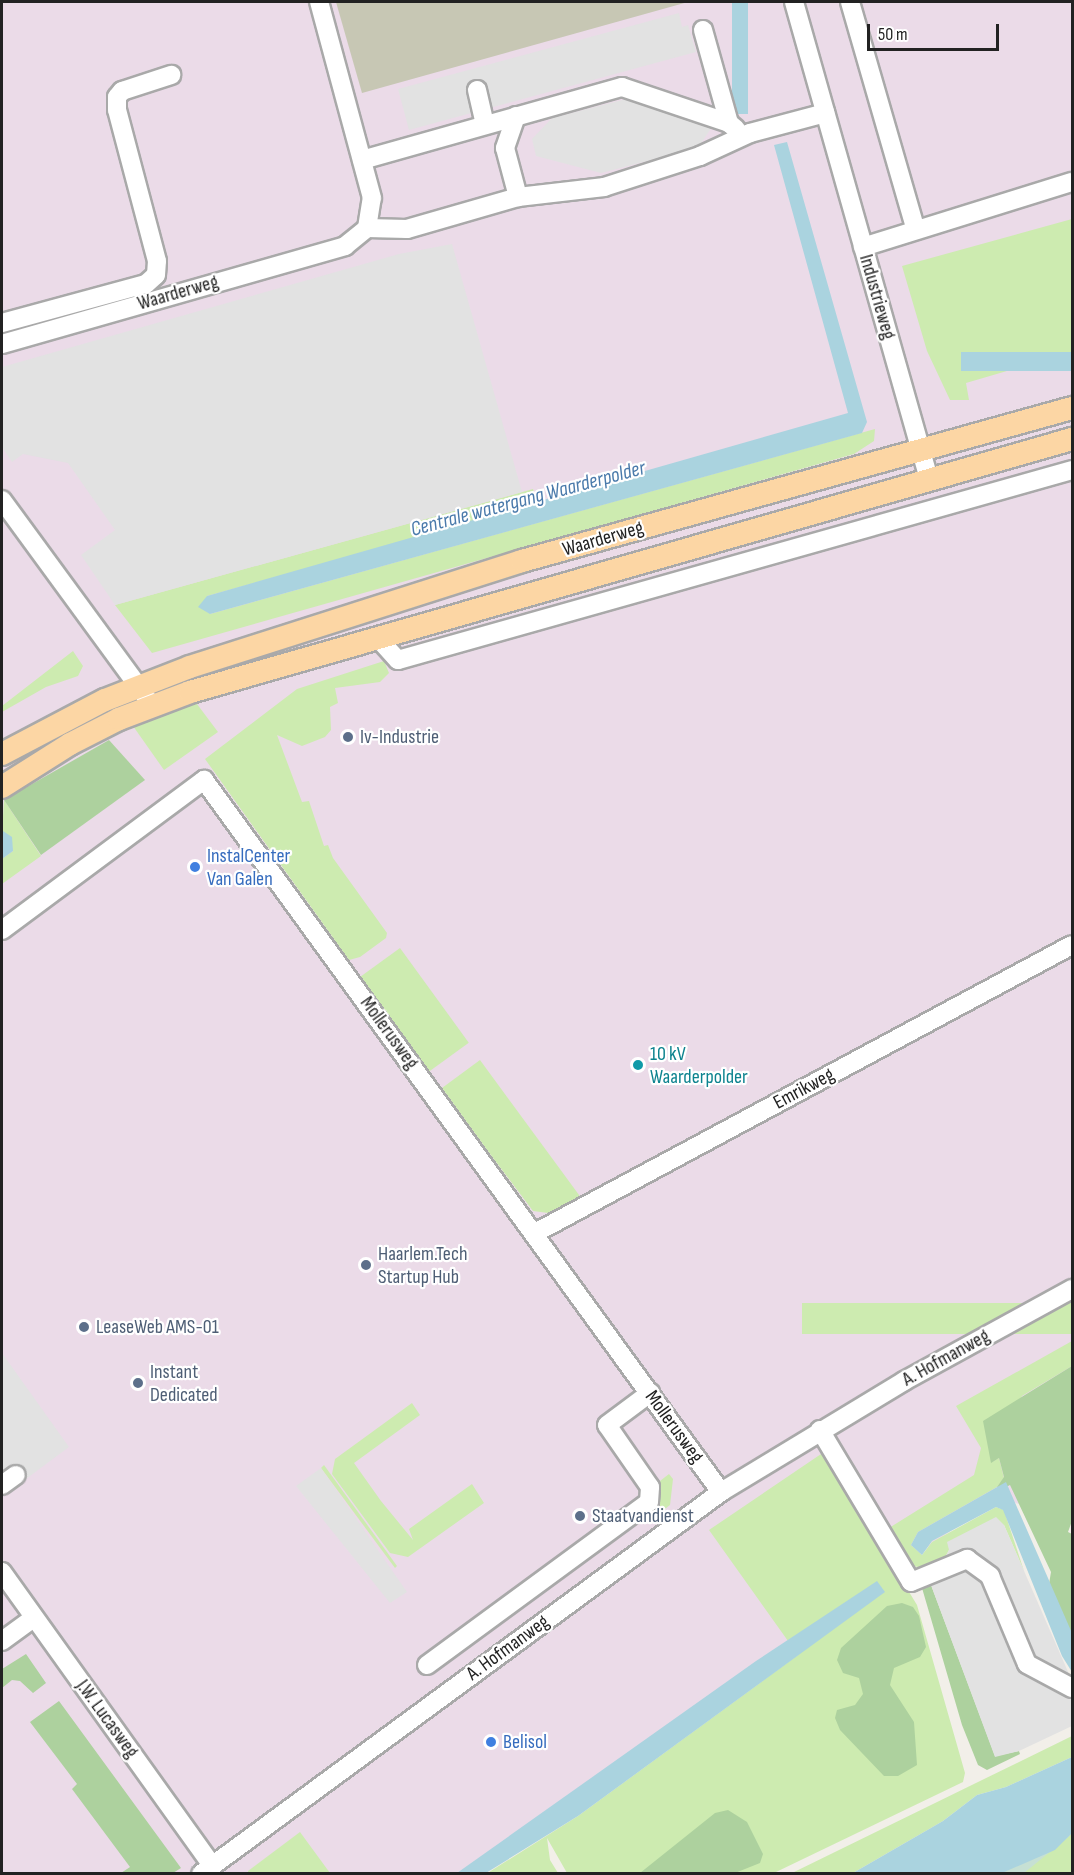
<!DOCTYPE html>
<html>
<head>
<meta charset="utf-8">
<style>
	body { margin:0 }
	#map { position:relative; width:1074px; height:1875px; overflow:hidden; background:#f2efe9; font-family:"Sofia Sans Condensed",sans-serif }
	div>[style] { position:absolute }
	.industrial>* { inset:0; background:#ebdbe8 }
	.construction>* { inset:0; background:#c7c7b4 }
	.grass>* { inset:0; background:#cdebb0; transform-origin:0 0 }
	.forest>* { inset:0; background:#add19e }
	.wetland>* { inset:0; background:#c6e0d4 }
	.parking>* { inset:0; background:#e2e2e2 }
	.water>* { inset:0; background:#aad3df; transform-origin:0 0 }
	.roads { filter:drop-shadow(2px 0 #a9a9a9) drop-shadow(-2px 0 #a9a9a9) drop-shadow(0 2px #a9a9a9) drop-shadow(0 -2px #a9a9a9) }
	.minor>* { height:18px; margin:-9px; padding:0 9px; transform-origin:9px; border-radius:9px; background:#fff }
	.major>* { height:22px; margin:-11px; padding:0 11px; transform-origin:11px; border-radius:11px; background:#fcd6a4 }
	.dots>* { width:16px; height:16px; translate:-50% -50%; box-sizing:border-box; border:3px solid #fff; border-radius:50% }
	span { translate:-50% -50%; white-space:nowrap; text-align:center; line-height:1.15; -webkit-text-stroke:4.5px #fff; paint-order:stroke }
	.street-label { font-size:20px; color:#222 }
	.service-label { font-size:20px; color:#4e5e75 }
	.left { translate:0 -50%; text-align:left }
	.shop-label { font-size:20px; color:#366cbe }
	.culture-label { font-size:20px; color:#0d838f }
	.water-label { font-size:21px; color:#4a7aab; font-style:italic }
	.frame { position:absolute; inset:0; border:3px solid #222; pointer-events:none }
	.scale { position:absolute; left:867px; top:24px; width:132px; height:27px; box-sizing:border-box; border:3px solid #222; border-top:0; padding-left:8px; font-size:18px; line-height:21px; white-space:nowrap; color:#222; -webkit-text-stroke:4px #fff; paint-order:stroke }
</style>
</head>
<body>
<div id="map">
	<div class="industrial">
		<i style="clip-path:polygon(2px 2px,1072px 2px,1072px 1475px,1019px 1504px,998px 1497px,472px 1873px,2px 1874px)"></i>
	</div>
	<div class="construction">
		<i style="clip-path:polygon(336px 2px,688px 2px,362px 93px)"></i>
	</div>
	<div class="grass">
		<i style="clip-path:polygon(1072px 219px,1072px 352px,966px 383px,969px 400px,950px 400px,927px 351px,902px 266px)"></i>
		<i style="clip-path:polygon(875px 429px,874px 441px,854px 454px,152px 653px,115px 605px,533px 489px,537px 505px,207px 596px,210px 614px)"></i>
		<i style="clip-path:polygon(73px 651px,83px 666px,78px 676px,46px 687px,2px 712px,2px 706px)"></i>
		<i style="clip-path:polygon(384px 661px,389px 673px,380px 682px,335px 688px,338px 703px,330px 707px,331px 730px,325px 737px,302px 746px,277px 735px,302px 802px,309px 801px,324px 846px,328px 845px,333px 858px,387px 933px,386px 938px,360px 957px,349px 960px,205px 759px,297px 689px)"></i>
		<i style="clip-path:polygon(194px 700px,218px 732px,164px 770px,133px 726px)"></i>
		<i style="clip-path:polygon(4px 800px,41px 856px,2px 884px,2px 859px,13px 851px,2px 832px)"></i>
		<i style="left:400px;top:948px;width:117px;height:49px;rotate:54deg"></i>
		<i style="clip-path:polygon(480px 1060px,582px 1199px,556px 1214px,533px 1211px,490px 1154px,442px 1088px)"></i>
		<i style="left:1072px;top:1303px;width:31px;height:270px;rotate:90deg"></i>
		<i style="clip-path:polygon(1072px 1341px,1072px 1366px,1022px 1396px,992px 1462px,999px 1458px,1004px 1478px,997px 1487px,918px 1532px,911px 1545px,922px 1555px,932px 1542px,996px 1507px,1004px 1510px,1024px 1571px,1004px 1525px,949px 1550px,942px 1563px,927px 1569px,909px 1565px,889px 1528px,974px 1475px,981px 1448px,956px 1406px)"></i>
		<i style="clip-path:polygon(412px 1403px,420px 1415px,354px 1463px,381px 1501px,413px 1540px,409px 1529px,472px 1484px,484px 1503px,408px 1557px,390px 1553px,332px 1474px,335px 1459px)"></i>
		<i style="clip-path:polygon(824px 1452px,917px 1605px,965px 1773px,963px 1782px,774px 1873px,567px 1873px,547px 1838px,550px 1860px,558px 1873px,486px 1874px,578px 1816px,798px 1655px,709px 1530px)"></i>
		<i style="clip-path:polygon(324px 1465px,397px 1566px,395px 1568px,321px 1468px)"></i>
		<i style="clip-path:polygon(669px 1474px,673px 1479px,670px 1505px,657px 1515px,642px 1495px)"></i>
		<i style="clip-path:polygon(1072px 1736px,1072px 1757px,1006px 1787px,977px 1795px,943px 1821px,853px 1873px,790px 1874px)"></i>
		<i style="clip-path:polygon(300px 1832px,330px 1873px,248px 1873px,248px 1871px)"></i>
		<i style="clip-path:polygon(1072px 1833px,1072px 1873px,1002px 1874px)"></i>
	</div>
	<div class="forest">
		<i style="clip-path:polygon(109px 740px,145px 780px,41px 855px,4px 800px)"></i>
		<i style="clip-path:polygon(1072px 1366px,1072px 1521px,1068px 1532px,1072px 1534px,1072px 1644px,1048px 1590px,1051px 1572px,1010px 1485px,1000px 1490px,997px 1487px,1004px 1477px,999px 1458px,991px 1463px,983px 1421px)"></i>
		<i style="clip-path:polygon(931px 1585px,995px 1756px,1019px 1751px,1020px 1754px,987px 1770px,978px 1765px,962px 1725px,922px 1588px)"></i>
		<i style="clip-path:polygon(902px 1603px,913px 1607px,919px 1616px,926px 1647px,920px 1657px,894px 1668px,890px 1685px,914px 1722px,917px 1765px,898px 1776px,884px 1776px,840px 1730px,835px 1718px,837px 1710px,855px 1705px,863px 1694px,859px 1678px,843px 1673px,837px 1660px,841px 1648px,887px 1606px)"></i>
		<i style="clip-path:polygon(26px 1654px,46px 1683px,33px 1693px,20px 1681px,12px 1680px,2px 1688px,2px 1669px)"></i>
		<i style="clip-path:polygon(59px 1701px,181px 1868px,173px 1873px,121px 1873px,130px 1867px,72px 1789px,77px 1784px,30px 1722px)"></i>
		<i style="clip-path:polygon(728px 1810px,747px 1822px,763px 1854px,760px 1863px,735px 1873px,640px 1873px,715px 1813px)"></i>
	</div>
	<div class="wetland">
		<i style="clip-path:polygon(1072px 1821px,1072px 1834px,1024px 1873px,992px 1874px)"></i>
	</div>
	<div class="parking">
		<i style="clip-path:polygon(679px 13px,682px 27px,688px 25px,696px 52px,409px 130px,398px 89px)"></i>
		<i style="clip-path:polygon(626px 99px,714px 124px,698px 148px,601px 173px,536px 156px,532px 139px,552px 118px)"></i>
		<i style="clip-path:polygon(452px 244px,522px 492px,115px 605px,81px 555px,115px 530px,68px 463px,23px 454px,12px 462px,2px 447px,2px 367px,399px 254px)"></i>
		<i style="clip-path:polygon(2px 1353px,69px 1447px,22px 1482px,11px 1467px,2px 1474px)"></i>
		<i style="clip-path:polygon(321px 1468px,407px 1592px,390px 1603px,296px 1486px)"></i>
		<i style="clip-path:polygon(996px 1517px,1004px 1525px,1072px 1681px,1072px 1726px,1019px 1751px,995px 1757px,931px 1585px,924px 1585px,916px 1569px,942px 1563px,949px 1550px,947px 1542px)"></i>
	</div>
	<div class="water">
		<i style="left:732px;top:2px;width:16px;height:112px"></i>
		<i style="clip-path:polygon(787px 142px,867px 422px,862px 433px,210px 614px,198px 607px,207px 596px,848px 413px,774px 145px)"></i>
		<i style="left:1072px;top:352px;width:19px;height:111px;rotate:90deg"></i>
		<i style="clip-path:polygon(3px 831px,12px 837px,13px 851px,2px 859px)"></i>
		<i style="clip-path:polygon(1006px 1482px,1072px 1633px,1072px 1672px,1062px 1656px,1003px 1510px,996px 1507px,932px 1541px,922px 1555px,911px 1545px,918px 1532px)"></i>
		<i style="clip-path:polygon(877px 1581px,885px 1592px,578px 1816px,486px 1873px,457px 1873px,756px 1661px)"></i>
		<i style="clip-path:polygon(1072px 1757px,1072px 1833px,1055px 1850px,1002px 1873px,853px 1873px,943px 1821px,977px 1795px,1006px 1787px)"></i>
	</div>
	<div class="roads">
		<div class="minor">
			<i style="left:794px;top:2px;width:497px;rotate:74.2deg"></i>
			<i style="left:850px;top:2px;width:237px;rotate:73.9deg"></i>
			<i style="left:703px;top:30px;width:97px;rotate:74.4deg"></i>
			<i style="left:729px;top:123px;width:9px;rotate:41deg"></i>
			<i style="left:477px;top:90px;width:36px;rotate:77deg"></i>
			<i style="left:516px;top:116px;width:34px;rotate:109deg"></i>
			<i style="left:505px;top:148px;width:51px;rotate:75.1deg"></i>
			<i style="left:362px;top:160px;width:270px;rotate:-15.7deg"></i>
			<i style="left:622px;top:87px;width:113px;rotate:18.6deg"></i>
			<i style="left:367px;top:228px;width:40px;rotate:1.4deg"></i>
			<i style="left:407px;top:229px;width:116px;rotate:-16.1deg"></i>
			<i style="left:518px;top:197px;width:87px;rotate:-6.6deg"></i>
			<i style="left:604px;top:187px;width:101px;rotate:-17.9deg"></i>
			<i style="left:700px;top:156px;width:55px;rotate:-24.7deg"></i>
			<i style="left:750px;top:133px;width:78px;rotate:-14.9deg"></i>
			<i style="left:863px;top:247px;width:219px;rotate:-17.3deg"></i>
			<i style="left:2px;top:323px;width:149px;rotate:-15.2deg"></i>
			<i style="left:146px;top:284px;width:13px;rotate:-42deg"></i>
			<i style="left:156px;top:275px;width:14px;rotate:-86deg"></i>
			<i style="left:157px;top:261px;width:156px;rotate:-104.8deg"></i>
			<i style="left:117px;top:110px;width:13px;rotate:-90deg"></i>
			<i style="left:117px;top:97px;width:8px;rotate:-50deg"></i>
			<i style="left:122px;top:91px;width:52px;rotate:-18.1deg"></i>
			<i style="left:2px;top:344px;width:357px;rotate:-15.9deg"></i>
			<i style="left:345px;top:246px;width:28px;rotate:-39deg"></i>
			<i style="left:367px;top:228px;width:30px;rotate:-81deg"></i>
			<i style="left:372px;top:198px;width:203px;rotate:-105.1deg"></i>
			<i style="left:2px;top:500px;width:244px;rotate:53.8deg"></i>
			<i style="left:377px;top:637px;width:31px;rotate:48deg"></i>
			<i style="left:398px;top:660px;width:700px;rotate:-15.74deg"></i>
			<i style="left:2px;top:930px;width:252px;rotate:-36.6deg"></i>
			<i style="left:204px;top:780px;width:880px;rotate:54.02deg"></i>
			<i style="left:535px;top:1233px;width:609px;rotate:-28.21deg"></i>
			<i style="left:820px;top:1430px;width:177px;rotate:59.1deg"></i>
			<i style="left:911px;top:1582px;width:61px;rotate:-22.3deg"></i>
			<i style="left:967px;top:1559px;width:29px;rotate:36deg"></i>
			<i style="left:990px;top:1576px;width:95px;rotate:67.2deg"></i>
			<i style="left:1027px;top:1664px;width:51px;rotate:28.1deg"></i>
			<i style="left:2px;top:1485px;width:17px;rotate:-36deg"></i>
			<i style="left:2px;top:1572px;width:360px;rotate:54.4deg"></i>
			<i style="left:2px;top:1641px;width:39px;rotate:-36deg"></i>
			<i style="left:427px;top:1665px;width:275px;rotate:-36.3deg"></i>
			<i style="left:649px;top:1502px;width:15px;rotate:-86deg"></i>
			<i style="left:650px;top:1487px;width:75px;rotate:-124.7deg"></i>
			<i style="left:607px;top:1425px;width:54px;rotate:-36.7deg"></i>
			<i style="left:201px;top:1874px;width:645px;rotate:-36.3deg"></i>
			<i style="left:721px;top:1492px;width:214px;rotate:-31.2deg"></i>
			<i style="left:904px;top:1381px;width:192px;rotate:-28.7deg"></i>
		</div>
		<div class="major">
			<i style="left:2px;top:754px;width:116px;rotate:-27.7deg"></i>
			<i style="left:105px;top:700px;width:91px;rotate:-21.2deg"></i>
			<i style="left:190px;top:667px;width:349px;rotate:-17.7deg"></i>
			<i style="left:522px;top:561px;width:571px;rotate:-15.55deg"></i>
			<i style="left:2px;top:787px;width:80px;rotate:-32.3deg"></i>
			<i style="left:70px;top:744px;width:55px;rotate:-27deg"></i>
			<i style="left:119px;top:719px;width:76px;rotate:-20.8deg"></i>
			<i style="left:190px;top:692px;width:918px;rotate:-16.01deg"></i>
		</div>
	</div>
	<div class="dots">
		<i style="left:348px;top:737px;background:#5c6f8a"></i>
		<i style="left:195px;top:867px;background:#3f7fe0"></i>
		<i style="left:638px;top:1065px;background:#0f9aa8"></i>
		<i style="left:366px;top:1265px;background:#5c6f8a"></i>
		<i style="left:84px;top:1327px;background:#5c6f8a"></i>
		<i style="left:138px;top:1383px;background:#5c6f8a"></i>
		<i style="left:580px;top:1516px;background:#5c6f8a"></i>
		<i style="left:491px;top:1742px;background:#3f7fe0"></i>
	</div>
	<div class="street-label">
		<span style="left:178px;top:293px;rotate:-16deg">Waarderweg</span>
		<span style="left:877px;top:297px;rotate:74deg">Industrieweg</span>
		<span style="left:603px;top:539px;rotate:-16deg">Waarderweg</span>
		<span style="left:389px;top:1033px;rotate:54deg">Mollerusweg</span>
		<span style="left:804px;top:1089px;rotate:-28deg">Emrikweg</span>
		<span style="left:946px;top:1358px;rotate:-29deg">A. Hofmanweg</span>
		<span style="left:674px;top:1427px;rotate:54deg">Mollerusweg</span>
		<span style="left:508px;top:1648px;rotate:-36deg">A. Hofmanweg</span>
		<span style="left:107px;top:1719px;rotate:54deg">J.W. Lucasweg</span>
	</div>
	<div class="service-label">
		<span class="left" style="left:360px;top:737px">Iv-Industrie</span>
		<span class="left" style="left:378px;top:1266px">Haarlem.Tech<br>Startup Hub</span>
		<span class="left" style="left:96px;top:1327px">LeaseWeb AMS-01</span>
		<span class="left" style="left:150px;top:1384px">Instant<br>Dedicated</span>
		<span class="left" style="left:592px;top:1516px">Staatvandienst</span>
	</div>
	<div class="shop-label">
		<span class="left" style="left:207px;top:868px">InstalCenter<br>Van Galen</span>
		<span class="left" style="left:503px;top:1742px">Belisol</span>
	</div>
	<div class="culture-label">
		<span class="left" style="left:650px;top:1066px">10 kV<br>Waarderpolder</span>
	</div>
	<div class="water-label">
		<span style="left:528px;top:499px;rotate:-15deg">Centrale watergang Waarderpolder</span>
	</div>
	<div class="frame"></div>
	<div class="scale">50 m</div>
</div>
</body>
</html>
